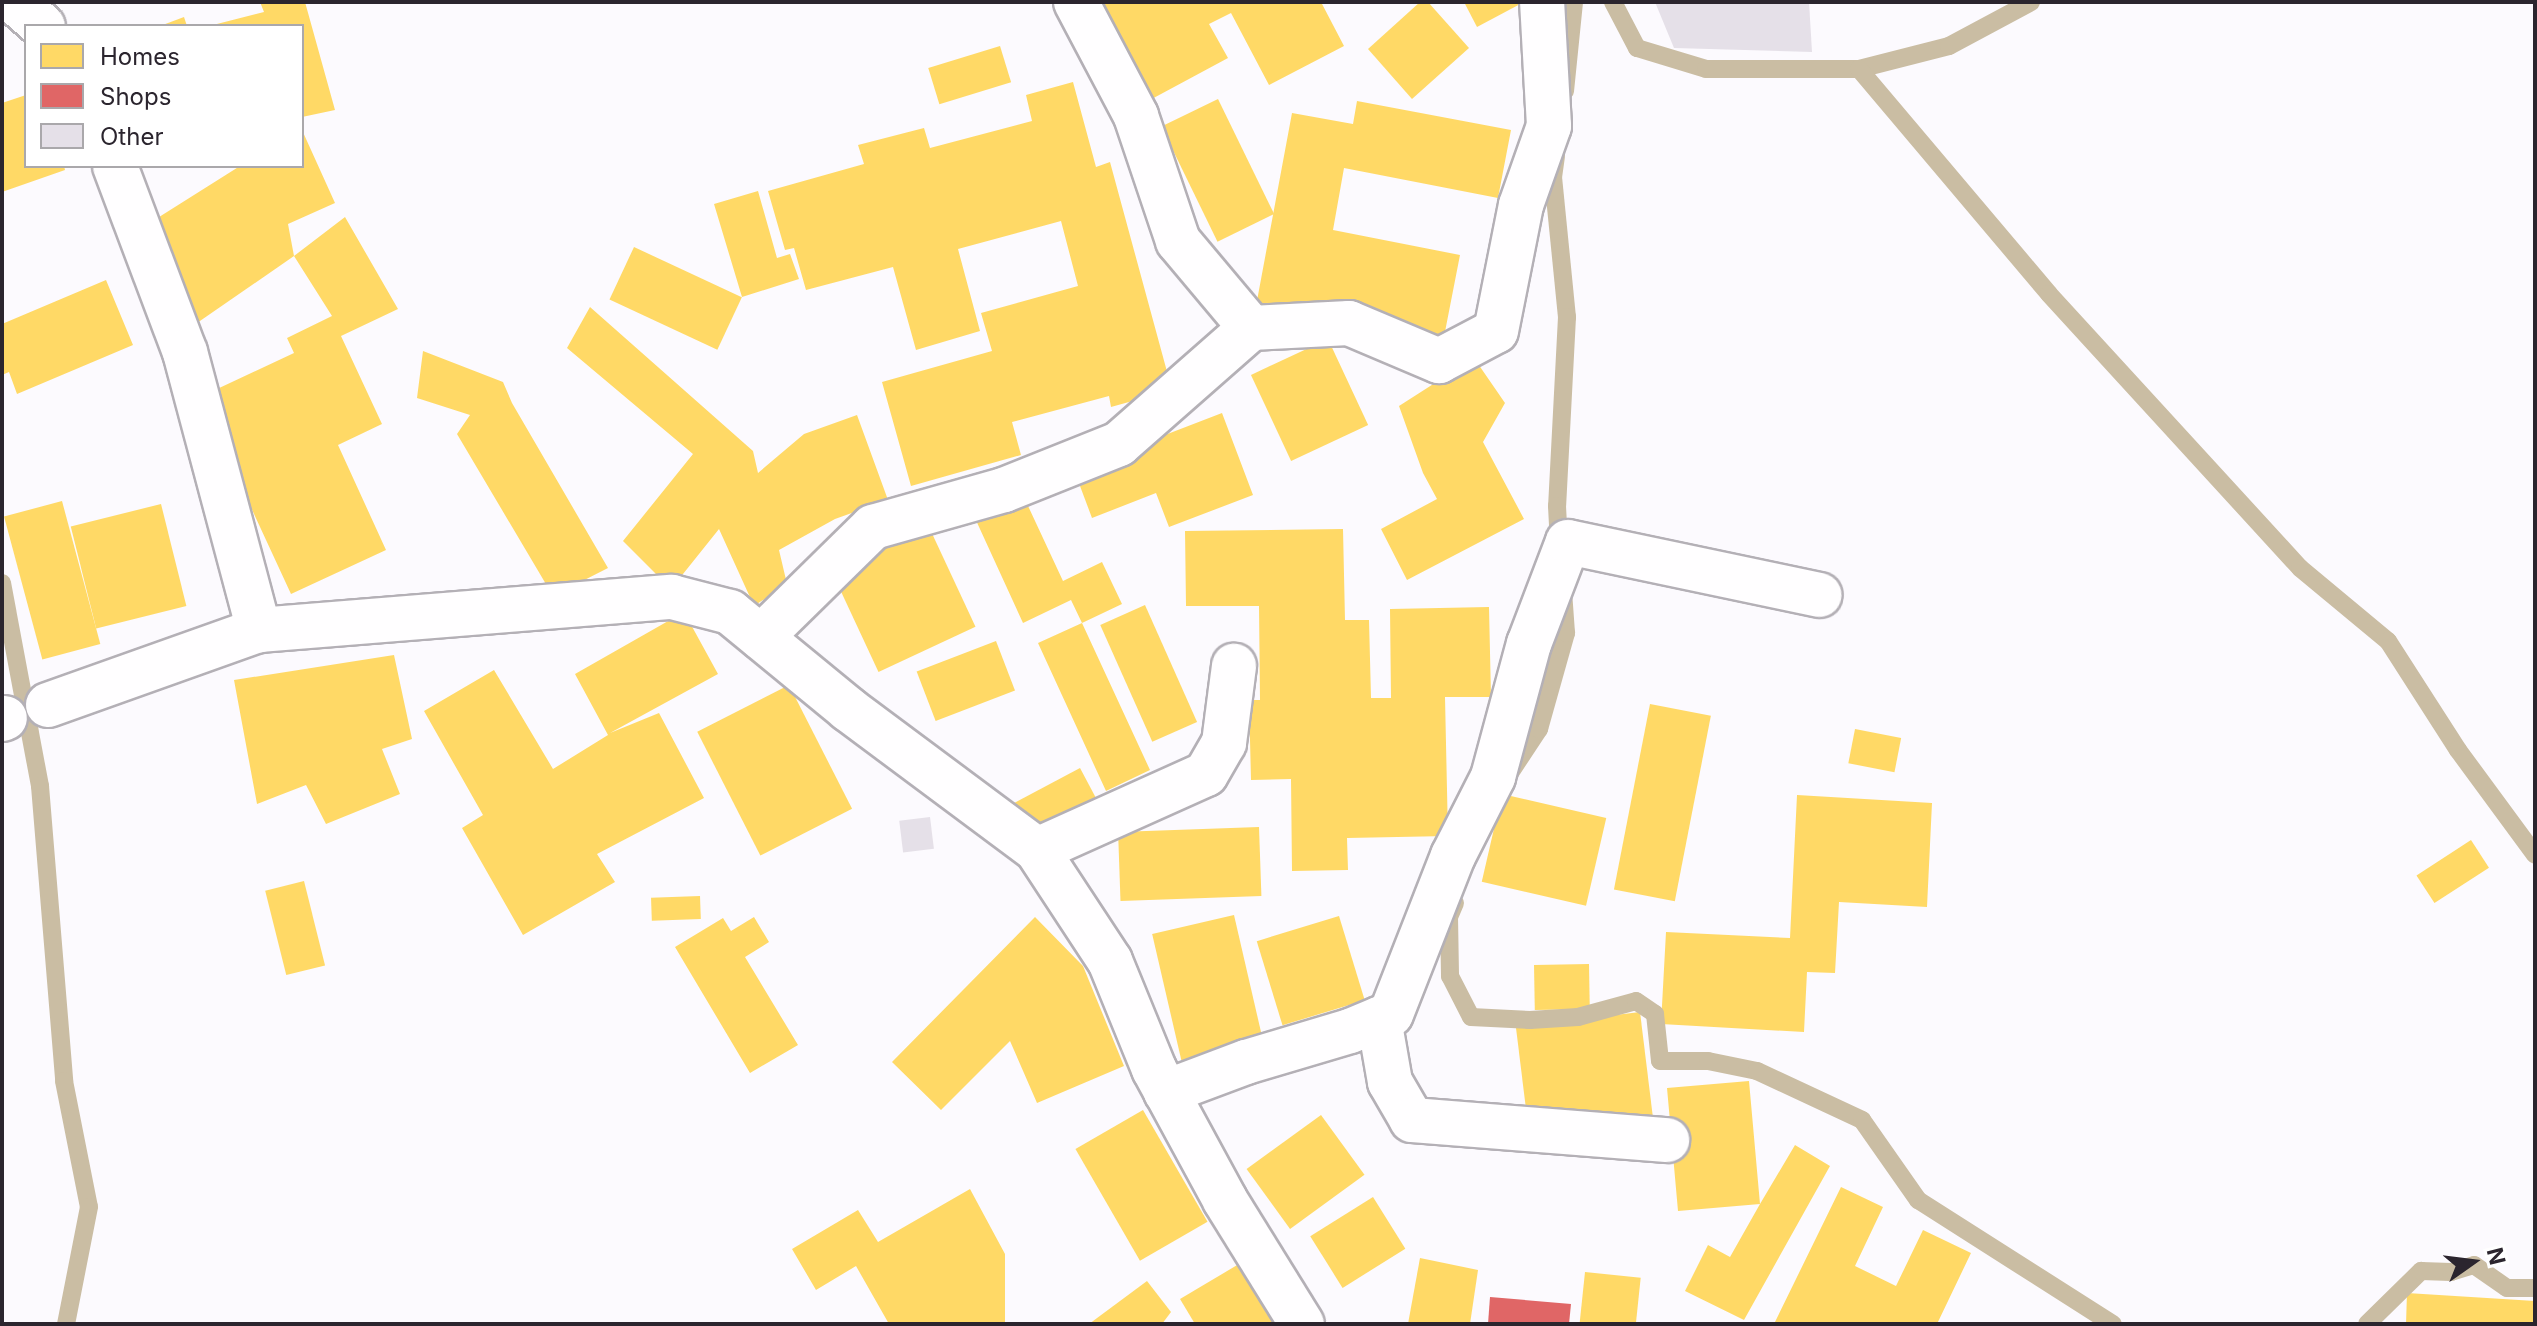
<!DOCTYPE html>
<html>
<head>
<meta charset="utf-8">
<style>
	body { margin:0 }
	#map { position:relative; width:2537px; height:1326px; overflow:hidden; background:#fcfafe; font-family:Inter,sans-serif }
	div>[style] { position:absolute }
	.homes>* { inset:0; background:#ffd966; transform-origin:0 0 }
	.shops>* { inset:0; background:#e06666 }
	.stream>* { height:18px; margin:-9px; padding:0 9px; transform-origin:9px; border-radius:9px; background:#cabda3 }
	.building>* { inset:0; background:#e5e0e8; transform-origin:0 0 }
	.roads { filter:drop-shadow(2px 0 #b4b0b6) drop-shadow(-2px 0 #b4b0b6) drop-shadow(0 2px #b4b0b6) drop-shadow(0 -2px #b4b0b6) }
	.street>* { height:44px; margin:-22px; padding:0 22px; transform-origin:22px; border-radius:22px; background:#fffeff }
	span { translate:-50% -50%; white-space:nowrap; text-align:center; line-height:1.15; -webkit-text-stroke:8px #fff; paint-order:stroke }
	.frame { position:absolute; inset:0; border:4px solid #2b252e; pointer-events:none }
	.legend { position:absolute; left:24px; top:24px; width:280px; height:144px; box-sizing:border-box; background:#fff; border:2px solid #aaa8ab; margin:0; padding:10px 14px; list-style:none; font-size:24px; color:#2b252e }
	.legend li { display:flex; align-items:center; gap:16px; height:40px }
	.legend b { width:40px; border:2px solid #aaa8ab }
	.north { position:absolute; left:2433px; top:1222px; width:80px; height:80px; -webkit-text-stroke:6px #fff; paint-order:stroke; rotate:76deg; font-size:22px; font-weight:700; line-height:32px; text-align:center; color:#2b252e }
	.north::after { content:''; display:block; margin:auto; width:28px; height:36px; background:#2b252e; clip-path:polygon(50% 0,100% 100%,50% 72%,0 100%) }
</style>
</head>
<body>
<div id="map">
	<div class="homes">
		<i style="clip-path:polygon(260px 2px,305px 2px,335px 110px,302px 117px,302px 26px,209px 26px,264px 12px)"></i>
		<i style="clip-path:polygon(1079px 2px,1321px 2px,1344px 46px,1269px 85px,1231px 13px,1209px 24px,1228px 58px,1135px 108px)"></i>
		<i style="clip-path:polygon(1420px 2px,1428px 2px,1469px 48px,1412px 99px,1368px 49px)"></i>
		<i style="clip-path:polygon(1464px 2px,1524px 2px,1477px 27px)"></i>
		<i style="clip-path:polygon(184px 17px,187px 26px,160px 26px)"></i>
		<i style="left:1000px;top:46px;width:38px;height:75px;rotate:73deg"></i>
		<i style="clip-path:polygon(1073px 82px,1096px 167px,1110px 162px,1172px 390px,1111px 407px,1109px 396px,1012px 422px,1021px 455px,911px 486px,882px 382px,992px 351px,981px 313px,1078px 286px,1061px 221px,958px 249px,980px 331px,916px 350px,893px 267px,806px 290px,794px 248px,785px 250px,768px 191px,864px 164px,858px 145px,924px 128px,930px 148px,1032px 121px,1026px 95px)"></i>
		<i style="clip-path:polygon(26px 95px,26px 166px,64px 166px,65px 170px,2px 192px,2px 103px)"></i>
		<i style="left:1218px;top:99px;width:128px;height:63px;rotate:64deg"></i>
		<i style="clip-path:polygon(1357px 101px,1511px 130px,1498px 198px,1344px 168px,1333px 230px,1460px 255px,1443px 342px,1256px 306px,1292px 113px,1353px 124px)"></i>
		<i style="clip-path:polygon(302px 130px,335px 203px,288px 224px,294px 256px,345px 217px,398px 309px,341px 336px,382px 424px,338px 445px,386px 550px,291px 594px,200px 397px,294px 353px,287px 338px,332px 316px,294px 256px,184px 332px,121px 241px,240px 166px,302px 166px)"></i>
		<i style="clip-path:polygon(758px 191px,777px 258px,790px 254px,799px 279px,742px 297px,714px 204px)"></i>
		<i style="left:634px;top:247px;width:119px;height:58px;rotate:25deg"></i>
		<i style="clip-path:polygon(106px 280px,133px 345px,17px 394px,9px 372px,2px 375px,2px 324px)"></i>
		<i style="clip-path:polygon(590px 307px,753px 451px,758px 473px,804px 434px,857px 415px,888px 500px,835px 519px,779px 550px,787px 584px,754px 606px,719px 529px,671px 589px,623px 541px,693px 454px,567px 348px)"></i>
		<i style="left:1328px;top:339px;width:95px;height:85px;rotate:65deg"></i>
		<i style="clip-path:polygon(423px 351px,503px 382px,512px 403px,608px 568px,553px 596px,457px 434px,470px 415px,417px 398px)"></i>
		<i style="clip-path:polygon(1474px 358px,1505px 403px,1483px 442px,1524px 519px,1407px 580px,1381px 529px,1437px 499px,1423px 473px,1399px 406px)"></i>
		<i style="clip-path:polygon(1222px 413px,1253px 495px,1169px 527px,1156px 493px,1092px 518px,1074px 470px)"></i>
		<i style="clip-path:polygon(1022px 493px,1063px 581px,1102px 562px,1122px 604px,1082px 623px,1150px 770px,1106px 791px,1038px 643px,1082px 623px,1071px 600px,1023px 623px,974px 516px)"></i>
		<i style="left:62px;top:501px;width:148px;height:60px;rotate:75deg"></i>
		<i style="left:161px;top:504px;width:105px;height:93px;rotate:76deg"></i>
		<i style="left:929px;top:527px;width:110px;height:107px;rotate:65deg"></i>
		<i style="clip-path:polygon(1343px 529px,1345px 620px,1369px 620px,1371px 698px,1391px 698px,1390px 609px,1489px 607px,1491px 697px,1445px 697px,1448px 836px,1347px 838px,1348px 870px,1292px 871px,1291px 779px,1251px 780px,1249px 700px,1260px 700px,1259px 606px,1186px 606px,1185px 531px)"></i>
		<i style="left:1145px;top:605px;width:128px;height:49px;rotate:66deg"></i>
		<i style="clip-path:polygon(684px 612px,718px 674px,610px 733px,659px 713px,704px 798px,597px 854px,615px 882px,523px 935px,462px 828px,483px 815px,424px 711px,494px 670px,553px 769px,608px 735px,575px 674px)"></i>
		<i style="left:996px;top:641px;width:53px;height:85px;rotate:69deg"></i>
		<i style="clip-path:polygon(394px 655px,412px 739px,382px 749px,400px 794px,326px 824px,306px 785px,257px 804px,234px 680px)"></i>
		<i style="left:789px;top:685px;width:139px;height:103px;rotate:63deg"></i>
		<i style="left:1650px;top:704px;width:62px;height:189px;rotate:11deg"></i>
		<i style="left:1855px;top:729px;width:47px;height:35px;rotate:11deg"></i>
		<i style="left:1080px;top:768px;width:47px;height:80px;rotate:62deg"></i>
		<i style="left:1502px;top:794px;width:107px;height:90px;rotate:13deg"></i>
		<i style="clip-path:polygon(1797px 795px,1932px 803px,1927px 907px,1839px 902px,1835px 973px,1807px 972px,1804px 1032px,1661px 1024px,1666px 932px,1790px 938px)"></i>
		<i style="left:1259px;top:827px;width:69px;height:141px;rotate:88deg"></i>
		<i style="left:2471px;top:840px;width:33px;height:65px;rotate:57deg"></i>
		<i style="left:304px;top:881px;width:87px;height:40px;rotate:76deg"></i>
		<i style="left:700px;top:896px;width:23px;height:49px;rotate:88deg"></i>
		<i style="left:1234px;top:915px;width:130px;height:84px;rotate:77deg"></i>
		<i style="left:1339px;top:916px;width:88px;height:86px;rotate:73deg"></i>
		<i style="clip-path:polygon(754px 917px,769px 942px,745px 957px,798px 1045px,750px 1073px,675px 947px,723px 918px,731px 931px)"></i>
		<i style="clip-path:polygon(1035px 917px,1083px 966px,1124px 1066px,1037px 1103px,1010px 1041px,941px 1110px,892px 1062px)"></i>
		<i style="left:1589px;top:964px;width:45px;height:55px;rotate:89deg"></i>
		<i style="left:1640px;top:1012px;width:116px;height:125px;rotate:83deg"></i>
		<i style="clip-path:polygon(1749px 1081px,1760px 1204px,1795px 1145px,1830px 1166px,1744px 1320px,1685px 1291px,1708px 1245px,1730px 1257px,1760px 1204px,1678px 1211px,1667px 1088px)"></i>
		<i style="left:1143px;top:1110px;width:129px;height:78px;rotate:60deg"></i>
		<i style="left:1321px;top:1115px;width:74px;height:92px;rotate:54deg"></i>
		<i style="clip-path:polygon(1841px 1187px,1883px 1207px,1855px 1266px,1896px 1286px,1923px 1230px,1971px 1253px,1937px 1324px,1774px 1324px)"></i>
		<i style="clip-path:polygon(970px 1189px,1005px 1254px,1005px 1324px,889px 1324px,856px 1266px,816px 1290px,792px 1249px,858px 1210px,878px 1242px)"></i>
		<i style="left:1373px;top:1197px;width:61px;height:74px;rotate:58deg"></i>
		<i style="clip-path:polygon(1420px 1258px,1478px 1270px,1470px 1324px,1408px 1324px)"></i>
		<i style="clip-path:polygon(1244px 1261px,1281px 1324px,1195px 1324px,1180px 1299px)"></i>
		<i style="left:1585px;top:1272px;width:56px;height:52px;rotate:6deg"></i>
		<i style="clip-path:polygon(1147px 1281px,1171px 1312px,1162px 1324px,1089px 1324px)"></i>
		<i style="clip-path:polygon(2407px 1293px,2535px 1301px,2535px 1324px,2406px 1324px)"></i>
	</div>
	<div class="shops">
		<i style="clip-path:polygon(1490px 1297px,1571px 1304px,1569px 1324px,1488px 1324px)"></i>
	</div>
	<div class="stream">
		<i style="left:1613px;top:2px;width:52px;rotate:62.4deg"></i>
		<i style="left:1637px;top:48px;width:72px;rotate:16.9deg"></i>
		<i style="left:1706px;top:69px;width:153px"></i>
		<i style="left:1859px;top:69px;width:93px;rotate:-14.3deg"></i>
		<i style="left:1949px;top:46px;width:93px;rotate:-28.2deg"></i>
		<i style="left:1859px;top:69px;width:294px;rotate:49.8deg"></i>
		<i style="left:2049px;top:294px;width:372px;rotate:47.5deg"></i>
		<i style="left:2300px;top:568px;width:114px;rotate:39.7deg"></i>
		<i style="left:2388px;top:641px;width:130px;rotate:57.3deg"></i>
		<i style="left:2458px;top:750px;width:130px;rotate:53.7deg"></i>
		<i style="left:1565px;top:91px;width:89px;rotate:-84.2deg"></i>
		<i style="left:1556px;top:156px;width:21px;rotate:98deg"></i>
		<i style="left:1553px;top:177px;width:141px;rotate:84.3deg"></i>
		<i style="left:1567px;top:317px;width:189px;rotate:93deg"></i>
		<i style="left:1557px;top:506px;width:39px;rotate:87deg"></i>
		<i style="left:2px;top:583px;width:207px;rotate:79.4deg"></i>
		<i style="left:40px;top:786px;width:296px;rotate:85.3deg"></i>
		<i style="left:64px;top:1081px;width:128px;rotate:78.8deg"></i>
		<i style="left:89px;top:1207px;width:119px;rotate:101.1deg"></i>
		<i style="left:1510px;top:773px;width:53px;rotate:-56.6deg"></i>
		<i style="left:1539px;top:729px;width:100px;rotate:-74.3deg"></i>
		<i style="left:1566px;top:633px;width:42px;rotate:-94.1deg"></i>
		<i style="left:1455px;top:903px;width:15px;rotate:113deg"></i>
		<i style="left:1449px;top:917px;width:59px;rotate:89deg"></i>
		<i style="left:1450px;top:976px;width:46px;rotate:62.9deg"></i>
		<i style="left:1471px;top:1017px;width:59px;rotate:2.9deg"></i>
		<i style="left:1530px;top:1020px;width:48px;rotate:-3.6deg"></i>
		<i style="left:1578px;top:1017px;width:60px;rotate:-15.4deg"></i>
		<i style="left:1636px;top:1001px;width:23px;rotate:34deg"></i>
		<i style="left:1655px;top:1014px;width:47px;rotate:83.9deg"></i>
		<i style="left:1660px;top:1061px;width:48px"></i>
		<i style="left:1708px;top:1061px;width:50px;rotate:11.5deg"></i>
		<i style="left:1757px;top:1071px;width:116px;rotate:25deg"></i>
		<i style="left:1862px;top:1120px;width:98px;rotate:55deg"></i>
		<i style="left:1918px;top:1200px;width:231px;rotate:32.5deg"></i>
		<i style="left:2367px;top:1324px;width:76px;rotate:-44.5deg"></i>
		<i style="left:2421px;top:1271px;width:30px;rotate:2deg"></i>
		<i style="left:2451px;top:1272px;width:24px;rotate:-17deg"></i>
		<i style="left:2474px;top:1265px;width:40px;rotate:34.9deg"></i>
		<i style="left:2507px;top:1288px;width:28px"></i>
	</div>
	<div class="building">
		<i style="clip-path:polygon(1655px 2px,1809px 2px,1812px 52px,1674px 48px)"></i>
		<i style="left:930px;top:817px;width:32px;height:31px;rotate:83deg"></i>
	</div>
	<div class="roads">
		<div class="street">
			<i style="left:15px;top:2px;width:37px;rotate:41deg"></i>
			<i style="left:1076px;top:2px;width:129px;rotate:62.2deg"></i>
			<i style="left:1136px;top:116px;width:132px;rotate:71.4deg"></i>
			<i style="left:1178px;top:241px;width:114px;rotate:50deg"></i>
			<i style="left:115px;top:166px;width:199px;rotate:69.4deg"></i>
			<i style="left:185px;top:352px;width:288px;rotate:75.1deg"></i>
			<i style="left:761px;top:637px;width:157px;rotate:-44.5deg"></i>
			<i style="left:873px;top:527px;width:136px;rotate:-15.8deg"></i>
			<i style="left:1004px;top:490px;width:124px;rotate:-21.8deg"></i>
			<i style="left:1119px;top:444px;width:176px;rotate:-41.3deg"></i>
			<i style="left:1251px;top:328px;width:98px;rotate:-2.9deg"></i>
			<i style="left:1349px;top:323px;width:98px;rotate:22.9deg"></i>
			<i style="left:1439px;top:361px;width:64px;rotate:-27.8deg"></i>
			<i style="left:1496px;top:331px;width:128px;rotate:-78.8deg"></i>
			<i style="left:1521px;top:205px;width:84px;rotate:-70.5deg"></i>
			<i style="left:1549px;top:126px;width:124px;rotate:-93.2deg"></i>
			<i style="left:48px;top:705px;width:224px;rotate:-19.6deg"></i>
			<i style="left:259px;top:630px;width:414px;rotate:-4.6deg"></i>
			<i style="left:672px;top:597px;width:60px;rotate:14.5deg"></i>
			<i style="left:730px;top:612px;width:153px;rotate:39.4deg"></i>
			<i style="left:848px;top:709px;width:236px;rotate:36.7deg"></i>
			<i style="left:1037px;top:850px;width:133px;rotate:56.7deg"></i>
			<i style="left:1110px;top:961px;width:117px;rotate:67.8deg"></i>
			<i style="left:1154px;top:1069px;width:149px;rotate:61.5deg"></i>
			<i style="left:1225px;top:1200px;width:146px;rotate:58.2deg"></i>
			<i style="left:2px;top:719px;width:3px;rotate:-18deg"></i>
			<i style="left:1037px;top:850px;width:185px;rotate:-24.2deg"></i>
			<i style="left:1206px;top:774px;width:36px;rotate:-60deg"></i>
			<i style="left:1224px;top:743px;width:78px;rotate:-82.6deg"></i>
			<i style="left:1379px;top:1019px;width:64px;rotate:80.1deg"></i>
			<i style="left:1390px;top:1082px;width:44px;rotate:59.9deg"></i>
			<i style="left:1412px;top:1120px;width:256px;rotate:4.5deg"></i>
			<i style="left:1166px;top:1092px;width:85px;rotate:-20.6deg"></i>
			<i style="left:1246px;top:1062px;width:109px;rotate:-16.6deg"></i>
			<i style="left:1350px;top:1031px;width:44px;rotate:-22.5deg"></i>
			<i style="left:1391px;top:1014px;width:170px;rotate:-68.6deg"></i>
			<i style="left:1453px;top:856px;width:89px;rotate:-63.1deg"></i>
			<i style="left:1493px;top:777px;width:138px;rotate:-74.9deg"></i>
			<i style="left:1529px;top:644px;width:109px;rotate:-69.1deg"></i>
			<i style="left:1568px;top:542px;width:257px;rotate:11.9deg"></i>
		</div>
	</div>
	<div class="frame"></div>
	<ul class="legend">
	<li><b style="height:22px;background:#ffd966"></b>Homes</li>
	<li><b style="height:22px;background:#e06666"></b>Shops</li>
	<li><b style="height:22px;background:#e5e0e8"></b>Other</li>
	</ul>
	<div class="north">N</div>
</div>
</body>
</html>
